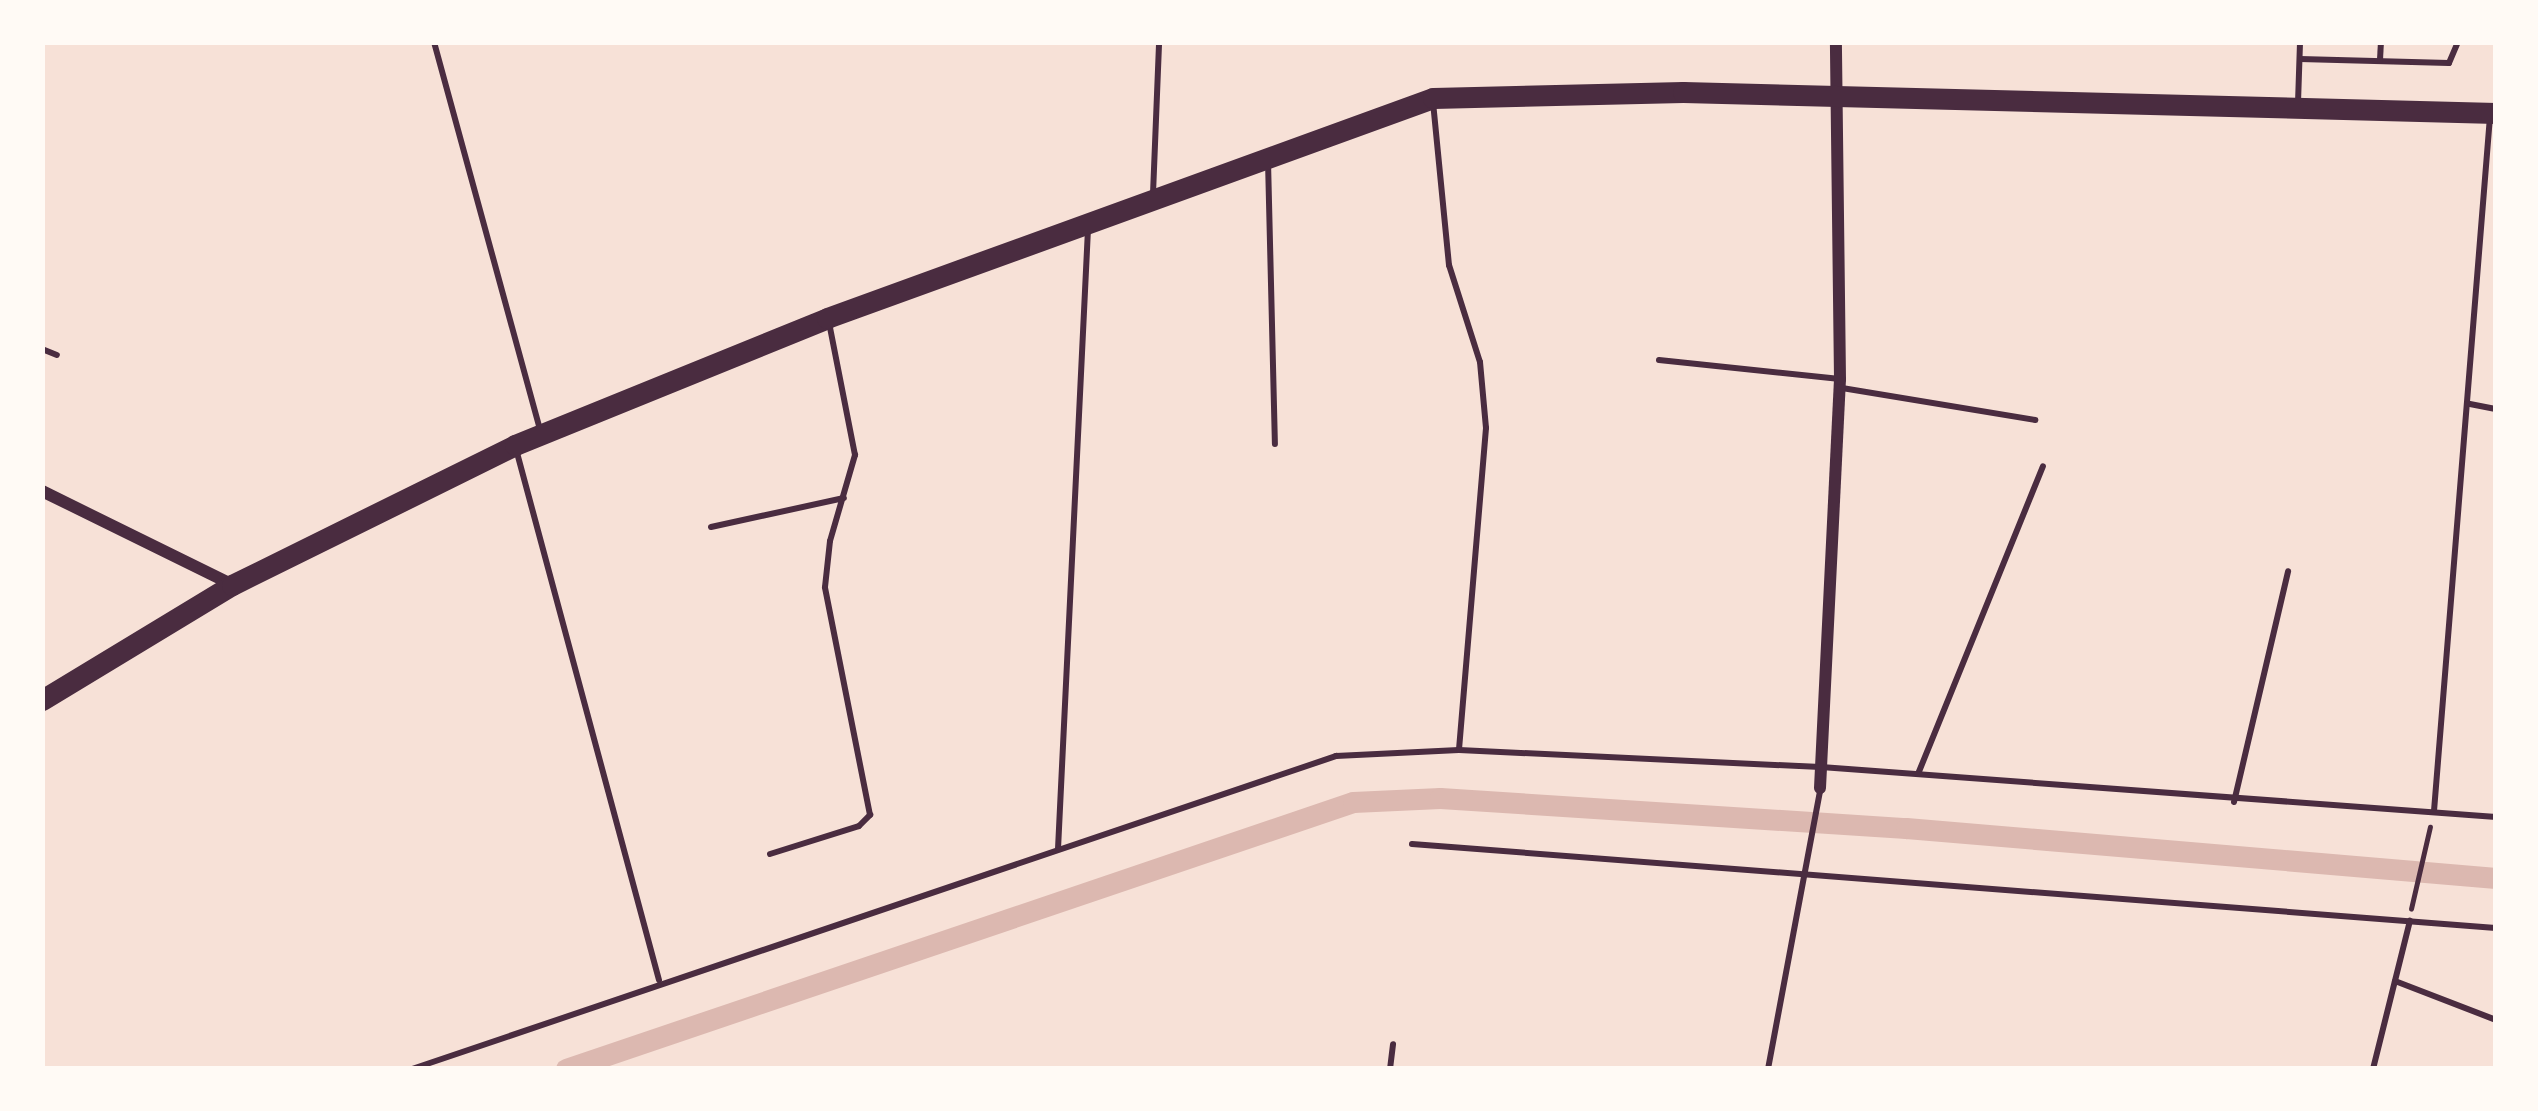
<!DOCTYPE html>
<html>
<head>
<meta charset="utf-8">
<style>
	body { margin:0 }
	#map { position:relative; width:2538px; height:1111px; overflow:hidden; background:#f7e1d7; font-family:"Fira Sans Condensed",sans-serif }
	div>[style] { position:absolute }
	.canal>* { height:21px; margin:-10.5px; padding:0 10.5px; transform-origin:10.5px; border-radius:10.5px; background:#dcb8b0 }
	.path>* { height:4.5px; margin:-2.25px; padding:0 2.25px; transform-origin:2.25px; border-radius:2.25px; background:#4a2c40 }
	.service>* { height:6px; margin:-3px; padding:0 3px; transform-origin:3px; border-radius:3px; background:#4a2c40 }
	.minor>* { height:12px; margin:-6px; padding:0 6px; transform-origin:6px; border-radius:6px; background:#4a2c40 }
	.primary>* { height:21px; margin:-10.5px; padding:0 10.5px; transform-origin:10.5px; border-radius:10.5px; background:#4a2c40 }
	span { translate:-50% -50%; white-space:nowrap; text-align:center; line-height:1.15; -webkit-text-stroke:12px #fffaf5; paint-order:stroke }
	.frame { position:absolute; inset:0; border:45px solid #fffaf5; pointer-events:none }
</style>
</head>
<body>
<div id="map">
	<div class="canal">
		<i style="left:566px;top:1069px;width:831px;rotate:-18.74deg"></i>
		<i style="left:1353px;top:802px;width:87px;rotate:-2.6deg"></i>
		<i style="left:1440px;top:798px;width:467px;rotate:3.7deg"></i>
		<i style="left:1906px;top:828px;width:592px;rotate:4.84deg"></i>
	</div>
	<div class="path">
		<i style="left:2411px;top:909px;width:84px;rotate:-77deg"></i>
	</div>
	<div class="service">
		<i style="left:434px;top:42px;width:404px;rotate:74.7deg"></i>
		<i style="left:2300px;top:59px;width:149px;rotate:1.5deg"></i>
		<i style="left:2449px;top:63px;width:23px;rotate:-67deg"></i>
		<i style="left:2380px;top:60px;width:18px;rotate:-87deg"></i>
		<i style="left:1433px;top:102px;width:164px;rotate:84.4deg"></i>
		<i style="left:1449px;top:265px;width:102px;rotate:72.3deg"></i>
		<i style="left:1480px;top:362px;width:66px;rotate:84.8deg"></i>
		<i style="left:1486px;top:428px;width:323px;rotate:94.8deg"></i>
		<i style="left:2298px;top:103px;width:61px;rotate:-88.1deg"></i>
		<i style="left:1268px;top:161px;width:283px;rotate:88.6deg"></i>
		<i style="left:1153px;top:194px;width:152px;rotate:-87.7deg"></i>
		<i style="left:42px;top:349px;width:16px;rotate:22deg"></i>
		<i style="left:1659px;top:360px;width:182px;rotate:6deg"></i>
		<i style="left:1842px;top:388px;width:196px;rotate:9.4deg"></i>
		<i style="left:2470px;top:404px;width:26px;rotate:11deg"></i>
		<i style="left:516px;top:449px;width:550px;rotate:74.93deg"></i>
		<i style="left:711px;top:527px;width:136px;rotate:-12.3deg"></i>
		<i style="left:1918px;top:774px;width:332px;rotate:-67.9deg"></i>
		<i style="left:2234px;top:802px;width:237px;rotate:-76.8deg"></i>
		<i style="left:2434px;top:811px;width:697px;rotate:-85.39deg"></i>
		<i style="left:1412px;top:844px;width:1087px;rotate:4.43deg"></i>
		<i style="left:1058px;top:849px;width:620px;rotate:-87.23deg"></i>
		<i style="left:770px;top:854px;width:93px;rotate:-17.5deg"></i>
		<i style="left:859px;top:826px;width:16px;rotate:-45deg"></i>
		<i style="left:870px;top:815px;width:232px;rotate:-101.2deg"></i>
		<i style="left:825px;top:587px;width:46px;rotate:-83.8deg"></i>
		<i style="left:830px;top:541px;width:90px;rotate:-73.8deg"></i>
		<i style="left:855px;top:455px;width:136px;rotate:-101.1deg"></i>
		<i style="left:2395px;top:981px;width:108px;rotate:21.1deg"></i>
		<i style="left:412px;top:1069px;width:976px;rotate:-18.71deg"></i>
		<i style="left:1336px;top:756px;width:123px;rotate:-2.8deg"></i>
		<i style="left:1459px;top:750px;width:362px;rotate:2.7deg"></i>
		<i style="left:1821px;top:767px;width:677px;rotate:4.24deg"></i>
		<i style="left:1390px;top:1069px;width:25px;rotate:-83deg"></i>
		<i style="left:1768px;top:1069px;width:283px;rotate:-79.4deg"></i>
		<i style="left:2373px;top:1069px;width:153px;rotate:-76deg"></i>
	</div>
	<div class="minor">
		<i style="left:42px;top:491px;width:211px;rotate:26.2deg"></i>
		<i style="left:1820px;top:788px;width:409px;rotate:-87.2deg"></i>
		<i style="left:1840px;top:379px;width:337px;rotate:-90.7deg"></i>
	</div>
	<div class="primary">
		<i style="left:42px;top:700px;width:222px;rotate:-31.2deg"></i>
		<i style="left:232px;top:585px;width:316px;rotate:-26.3deg"></i>
		<i style="left:515px;top:445px;width:337px;rotate:-22.1deg"></i>
		<i style="left:827px;top:318px;width:645px;rotate:-19.95deg"></i>
		<i style="left:1433px;top:98px;width:250px;rotate:-1.4deg"></i>
		<i style="left:1683px;top:92px;width:813px;rotate:1.48deg"></i>
	</div>
	<div class="frame"></div>
</div>
</body>
</html>
